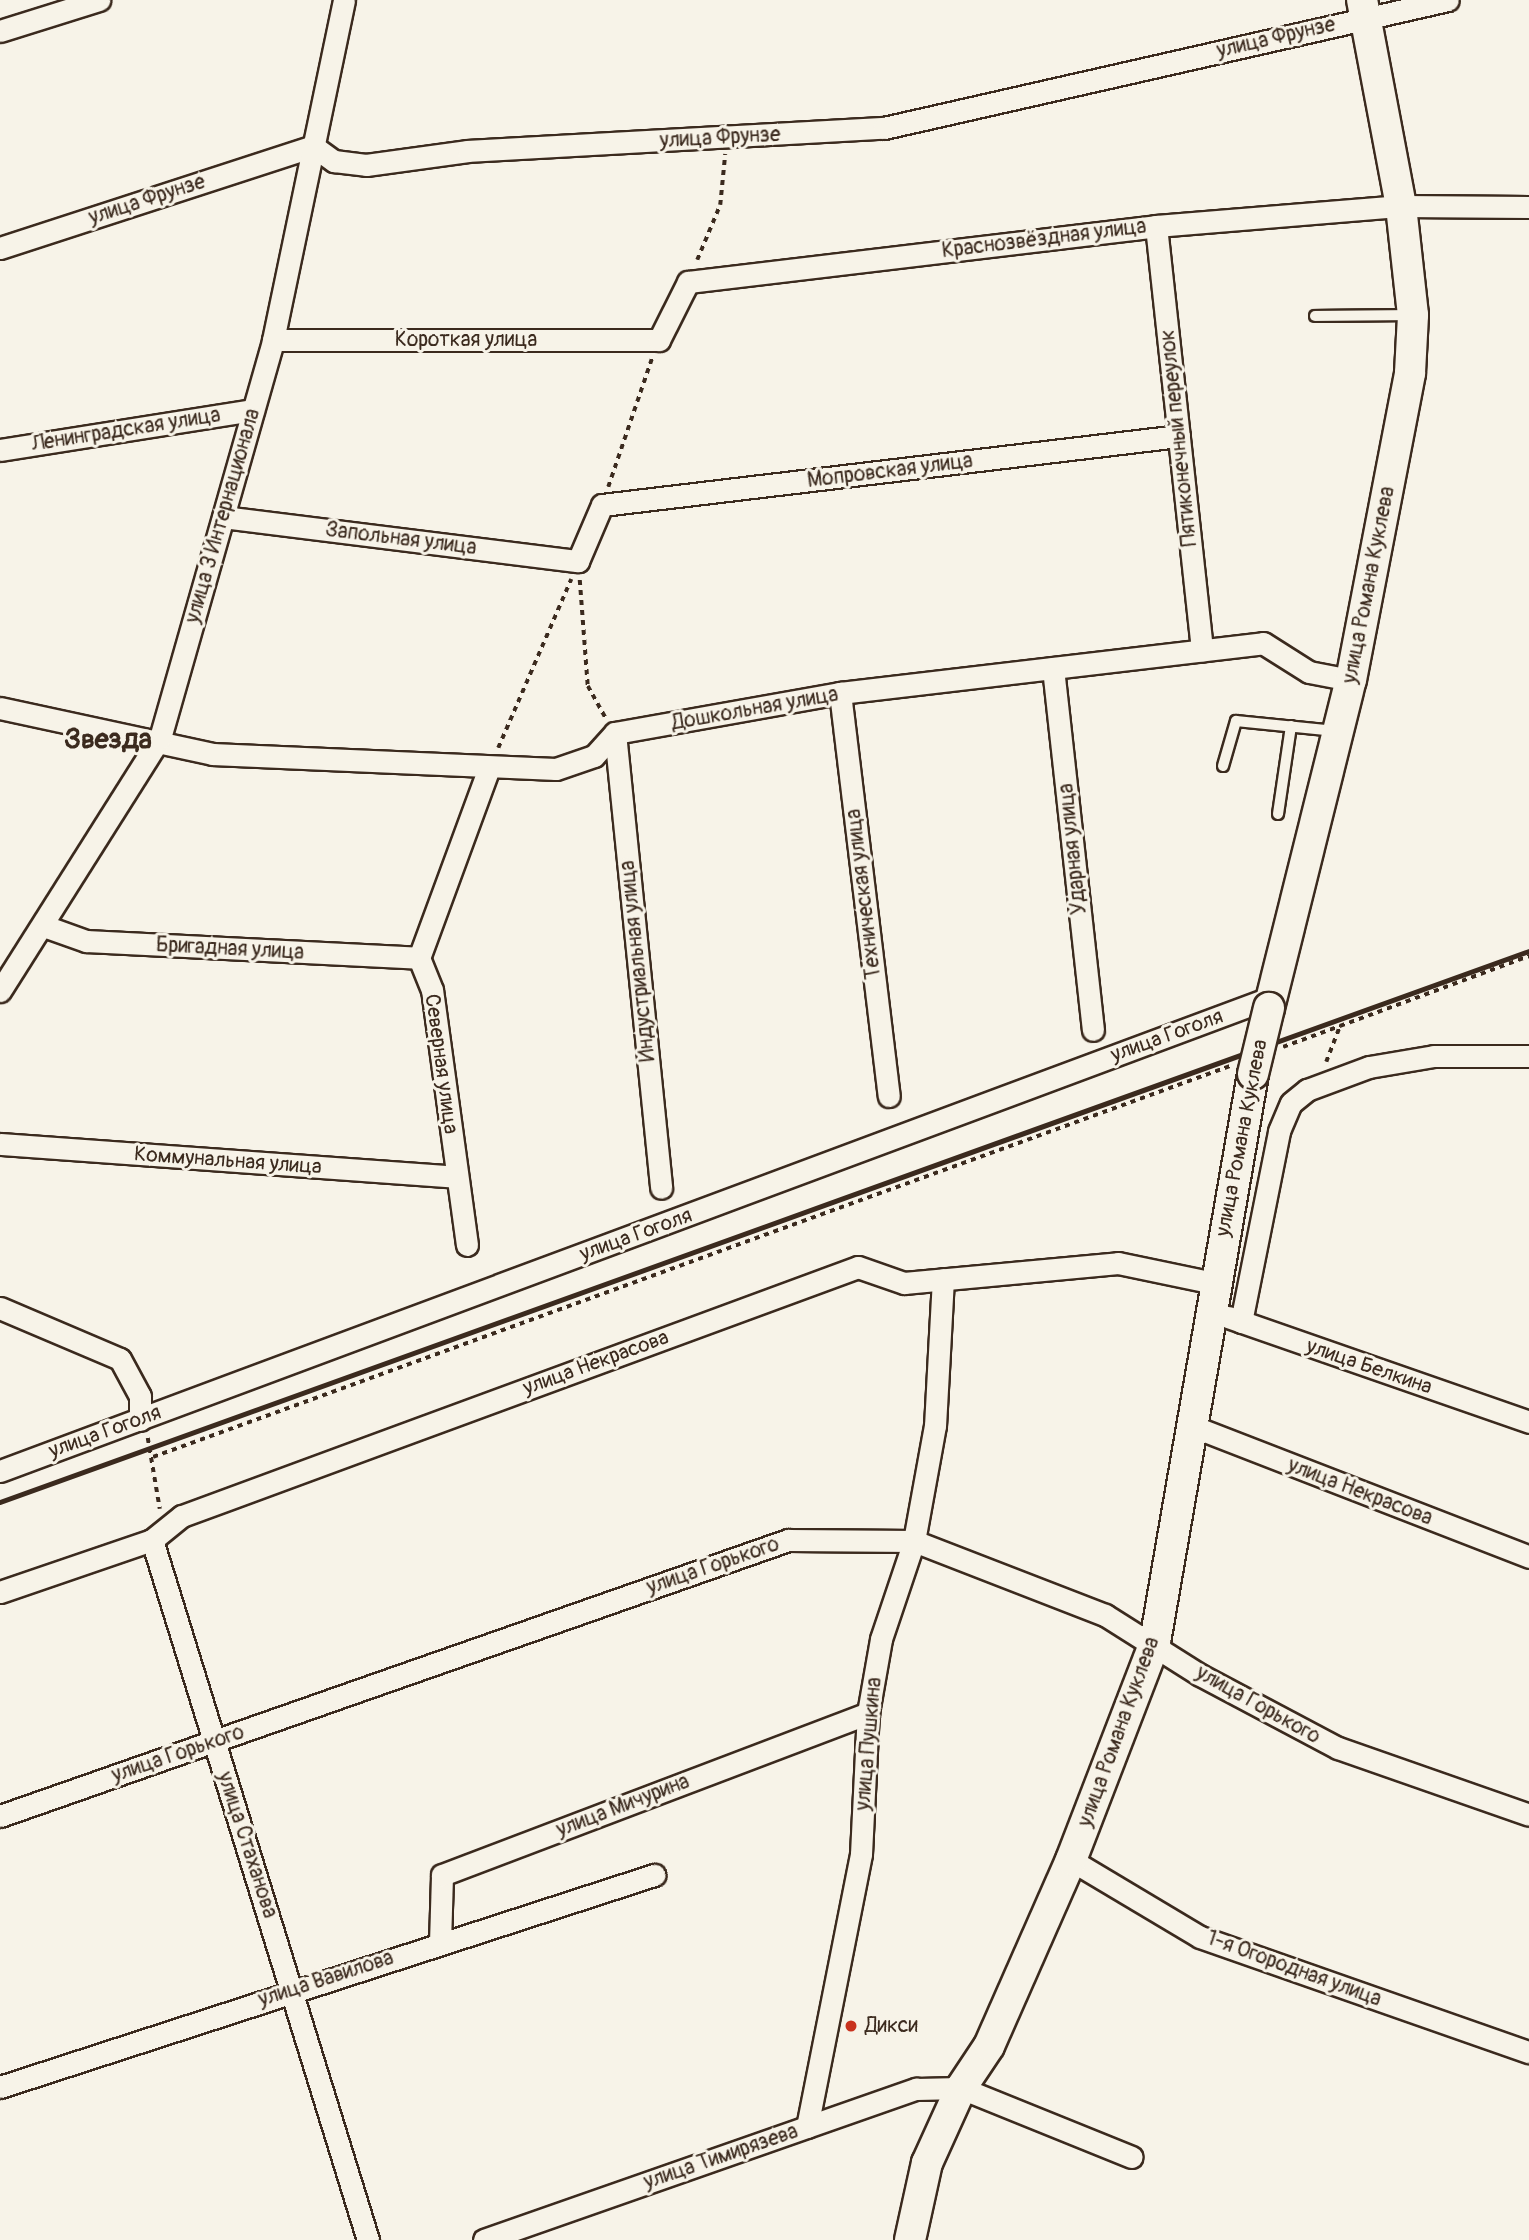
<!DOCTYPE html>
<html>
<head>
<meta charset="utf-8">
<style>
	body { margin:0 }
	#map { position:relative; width:1529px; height:2240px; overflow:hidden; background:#f7f3e8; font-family:Pangolin,sans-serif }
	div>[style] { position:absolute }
	.path>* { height:3.5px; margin-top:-1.75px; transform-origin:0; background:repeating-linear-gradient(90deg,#3b2a1e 0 5px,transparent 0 10px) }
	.roads { filter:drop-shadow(2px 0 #3b2a1e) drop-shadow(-2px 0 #3b2a1e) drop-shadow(0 2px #3b2a1e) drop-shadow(0 -2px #3b2a1e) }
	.lane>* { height:10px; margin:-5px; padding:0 5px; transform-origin:5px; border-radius:5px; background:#f7f3e8 }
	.street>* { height:21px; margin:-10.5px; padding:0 10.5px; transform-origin:10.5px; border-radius:10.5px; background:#f7f3e8 }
	.secondary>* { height:30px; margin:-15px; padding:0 15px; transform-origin:15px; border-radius:15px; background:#f7f3e8 }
	.rail>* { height:5px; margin:-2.5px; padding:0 2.5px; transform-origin:2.5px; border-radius:2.5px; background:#3b2a1e }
	.bridges { filter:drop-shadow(2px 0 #3b2a1e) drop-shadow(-2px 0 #3b2a1e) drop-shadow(0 2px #3b2a1e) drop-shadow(0 -2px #3b2a1e) }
	.secondary-bridge>* { height:30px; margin:-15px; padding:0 15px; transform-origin:15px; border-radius:15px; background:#f7f3e8 }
	.dots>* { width:19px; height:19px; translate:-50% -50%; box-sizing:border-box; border:4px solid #f7f3e8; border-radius:50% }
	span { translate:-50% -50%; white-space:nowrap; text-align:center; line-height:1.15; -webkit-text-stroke:6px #f7f3e8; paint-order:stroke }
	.street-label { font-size:21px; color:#3b2a1e }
	.poi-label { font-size:21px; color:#3b2a1e }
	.left { translate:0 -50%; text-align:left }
	.district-label { font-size:28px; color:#3b2a1e; font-weight:700 }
</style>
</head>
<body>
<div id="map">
	<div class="path">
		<i style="left:697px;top:260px;width:60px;rotate:-67.3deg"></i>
		<i style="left:720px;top:205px;width:51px;rotate:-84.4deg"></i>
		<i style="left:608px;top:487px;width:136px;rotate:-71.2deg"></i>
		<i style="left:580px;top:580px;width:106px;rotate:85.7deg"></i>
		<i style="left:588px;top:686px;width:37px;rotate:61deg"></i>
		<i style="left:498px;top:748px;width:184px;rotate:-66.6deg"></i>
		<i style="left:1283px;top:1047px;width:61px;rotate:-20.2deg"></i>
		<i style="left:1326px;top:1062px;width:39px;rotate:-69deg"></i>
		<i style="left:1340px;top:1026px;width:202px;rotate:-20.3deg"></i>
		<i style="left:148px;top:1438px;width:72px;rotate:80.4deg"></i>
		<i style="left:153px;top:1457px;width:1149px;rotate:-19.95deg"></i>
	</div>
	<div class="roads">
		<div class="lane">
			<i style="left:1315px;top:316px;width:95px;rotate:-0.6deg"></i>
			<i style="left:1223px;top:766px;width:47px;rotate:-73.9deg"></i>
			<i style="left:1236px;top:721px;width:100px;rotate:5.7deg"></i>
			<i style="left:1278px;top:814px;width:89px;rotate:-81.6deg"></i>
		</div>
		<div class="street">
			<i style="left:0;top:31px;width:104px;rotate:-17.4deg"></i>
			<i style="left:1156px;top:226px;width:427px;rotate:83.8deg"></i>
			<i style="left:0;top:248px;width:329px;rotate:-18deg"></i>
			<i style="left:313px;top:146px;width:26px;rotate:36deg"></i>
			<i style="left:334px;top:161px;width:32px;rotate:7deg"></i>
			<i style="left:366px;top:165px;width:103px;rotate:-7.8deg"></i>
			<i style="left:468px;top:151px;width:417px;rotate:-3.2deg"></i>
			<i style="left:884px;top:128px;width:578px;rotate:-12.79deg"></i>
			<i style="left:273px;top:340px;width:386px"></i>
			<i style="left:659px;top:340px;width:65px;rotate:-63.4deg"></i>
			<i style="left:688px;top:282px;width:471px;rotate:-6.8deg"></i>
			<i style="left:1156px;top:226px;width:246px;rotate:-4.7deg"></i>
			<i style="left:1401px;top:206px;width:128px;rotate:0.4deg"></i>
			<i style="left:0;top:450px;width:256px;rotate:-9deg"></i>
			<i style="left:223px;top:517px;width:358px;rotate:7.1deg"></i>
			<i style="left:578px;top:561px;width:61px;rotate:-66.8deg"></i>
			<i style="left:602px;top:505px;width:581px;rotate:-6.82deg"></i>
			<i style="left:1053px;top:668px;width:364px;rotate:83.7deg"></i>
			<i style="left:840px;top:693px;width:406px;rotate:83.1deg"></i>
			<i style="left:0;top:708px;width:217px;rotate:12.2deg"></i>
			<i style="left:212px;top:754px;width:344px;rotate:2.5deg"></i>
			<i style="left:556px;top:769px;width:40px;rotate:-18.9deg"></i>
			<i style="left:594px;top:756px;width:31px;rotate:-48deg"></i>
			<i style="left:615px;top:733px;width:229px;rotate:-10.1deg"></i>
			<i style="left:840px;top:693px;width:426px;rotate:-6.7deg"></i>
			<i style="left:1263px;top:643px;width:54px;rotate:32.2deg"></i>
			<i style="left:1309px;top:672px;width:43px;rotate:10.8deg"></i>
			<i style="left:615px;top:733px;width:457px;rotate:84.2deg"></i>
			<i style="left:44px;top:926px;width:45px;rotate:19.7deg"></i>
			<i style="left:86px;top:941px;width:333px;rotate:2.9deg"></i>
			<i style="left:0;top:991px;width:299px;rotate:-57.7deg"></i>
			<i style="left:160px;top:738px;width:414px;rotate:-74.1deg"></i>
			<i style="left:273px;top:340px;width:347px;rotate:-78.2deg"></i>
			<i style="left:0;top:1144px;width:457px;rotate:4.1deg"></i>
			<i style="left:467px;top:1245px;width:257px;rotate:-97.8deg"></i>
			<i style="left:432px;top:990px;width:35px;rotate:-112deg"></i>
			<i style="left:419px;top:958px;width:200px;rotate:-69.8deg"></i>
			<i style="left:0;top:1308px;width:130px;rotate:23deg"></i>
			<i style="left:120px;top:1359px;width:42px;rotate:61.6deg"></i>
			<i style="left:140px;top:1396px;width:24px;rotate:90deg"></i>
			<i style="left:1228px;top:1317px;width:319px;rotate:19.2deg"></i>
			<i style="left:1241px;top:1322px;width:195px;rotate:-78.7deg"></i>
			<i style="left:1279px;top:1131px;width:30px;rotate:-67deg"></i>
			<i style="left:1291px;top:1103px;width:21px;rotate:-39deg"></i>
			<i style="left:1307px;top:1090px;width:66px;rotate:-20.4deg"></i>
			<i style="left:1369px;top:1067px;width:66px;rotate:-9.6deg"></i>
			<i style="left:1434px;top:1056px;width:95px"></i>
			<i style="left:1192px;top:1426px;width:362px;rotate:21.2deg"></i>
			<i style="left:0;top:1471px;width:1357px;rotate:-20.44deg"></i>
			<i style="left:152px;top:1540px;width:733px;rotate:72.85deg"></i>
			<i style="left:0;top:1592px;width:161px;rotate:-18.9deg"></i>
			<i style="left:152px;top:1540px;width:38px;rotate:-39deg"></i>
			<i style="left:182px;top:1516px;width:720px;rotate:-20.22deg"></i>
			<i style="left:858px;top:1267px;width:49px;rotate:19.2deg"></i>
			<i style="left:904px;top:1283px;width:215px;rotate:-5.3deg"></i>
			<i style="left:1118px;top:1263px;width:98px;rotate:11.8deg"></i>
			<i style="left:0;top:1816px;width:835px;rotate:-19.3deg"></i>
			<i style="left:788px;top:1540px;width:126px;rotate:0.5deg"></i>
			<i style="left:914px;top:1541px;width:205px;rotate:21.2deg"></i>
			<i style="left:1105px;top:1615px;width:112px;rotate:32.3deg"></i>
			<i style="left:1200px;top:1675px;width:156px;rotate:27.9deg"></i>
			<i style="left:1338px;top:1748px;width:202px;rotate:19.3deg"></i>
			<i style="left:1071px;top:1860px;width:150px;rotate:30.8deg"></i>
			<i style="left:1200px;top:1937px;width:349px;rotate:19.3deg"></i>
			<i style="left:440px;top:1943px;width:68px;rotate:-88.3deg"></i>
			<i style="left:442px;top:1875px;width:456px;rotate:-20.8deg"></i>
			<i style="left:0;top:2087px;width:688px;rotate:-17.96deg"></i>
			<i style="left:807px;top:2127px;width:278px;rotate:-78.8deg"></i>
			<i style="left:861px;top:1854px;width:141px;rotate:-87.2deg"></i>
			<i style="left:868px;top:1713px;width:75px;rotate:-80deg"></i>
			<i style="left:881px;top:1639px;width:103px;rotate:-71.4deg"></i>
			<i style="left:914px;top:1541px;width:117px;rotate:-79.7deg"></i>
			<i style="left:935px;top:1426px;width:147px;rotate:-86.9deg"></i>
			<i style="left:484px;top:2240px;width:458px;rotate:-19.3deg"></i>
			<i style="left:916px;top:2089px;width:45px;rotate:-1.3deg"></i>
			<i style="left:961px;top:2088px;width:184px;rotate:22deg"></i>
		</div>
		<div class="secondary">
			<i style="left:1269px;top:1008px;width:338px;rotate:-76deg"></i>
			<i style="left:1351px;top:680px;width:313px;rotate:-79.1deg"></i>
			<i style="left:1410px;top:373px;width:58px;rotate:-87deg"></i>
			<i style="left:1413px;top:315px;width:110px;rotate:-96.3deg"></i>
			<i style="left:1401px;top:206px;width:210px;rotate:-100.7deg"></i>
			<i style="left:910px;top:2240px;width:79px;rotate:-77.6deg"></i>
			<i style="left:927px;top:2163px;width:82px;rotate:-65.6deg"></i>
			<i style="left:961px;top:2088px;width:50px;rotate:-56.3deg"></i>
			<i style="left:989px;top:2046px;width:203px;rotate:-66.2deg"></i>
			<i style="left:1071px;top:1860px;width:234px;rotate:-68.9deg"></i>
			<i style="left:1155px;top:1642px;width:576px;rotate:-80.21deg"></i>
		</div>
	</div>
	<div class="rail">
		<i style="left:0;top:1502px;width:1625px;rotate:-19.82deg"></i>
	</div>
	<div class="bridges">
		<div class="secondary-bridge">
			<i style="left:1253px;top:1074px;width:68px;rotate:-76.4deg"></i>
		</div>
	</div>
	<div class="dots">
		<i style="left:851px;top:2026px;background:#c8321e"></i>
	</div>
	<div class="street-label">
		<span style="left:1276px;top:38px;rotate:-13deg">улица Фрунзе</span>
		<span style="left:720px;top:138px;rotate:-3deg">улица Фрунзе</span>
		<span style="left:147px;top:200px;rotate:-18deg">улица Фрунзе</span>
		<span style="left:1044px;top:239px;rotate:-7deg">Краснозвёздная улица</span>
		<span style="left:466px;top:340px">Короткая улица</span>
		<span style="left:126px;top:430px;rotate:-9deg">Ленинградская улица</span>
		<span style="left:1179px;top:438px;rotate:-96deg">Пятиконечный переулок</span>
		<span style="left:890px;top:471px;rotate:-7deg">Мопровская улица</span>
		<span style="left:223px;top:516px;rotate:-74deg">улица 3 Интернационала</span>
		<span style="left:401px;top:539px;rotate:7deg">Запольная улица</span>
		<span style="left:1369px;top:585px;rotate:-79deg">улица Романа Куклева</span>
		<span style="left:755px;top:709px;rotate:-10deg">Дошкольная улица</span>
		<span style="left:1073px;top:849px;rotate:-96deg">Ударная улица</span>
		<span style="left:864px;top:894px;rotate:-97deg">Техническая улица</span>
		<span style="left:230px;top:949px;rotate:3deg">Бригадная улица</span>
		<span style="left:638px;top:961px;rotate:-96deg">Индустриальная улица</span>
		<span style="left:1167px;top:1036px;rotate:-20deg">улица Гоголя</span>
		<span style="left:441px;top:1064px;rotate:82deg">Северная улица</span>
		<span style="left:1242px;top:1138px;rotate:-79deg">улица Романа Куклева</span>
		<span style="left:228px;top:1161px;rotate:4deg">Коммунальная улица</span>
		<span style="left:636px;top:1235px;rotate:-20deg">улица Гоголя</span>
		<span style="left:596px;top:1363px;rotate:-20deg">улица Некрасова</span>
		<span style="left:1369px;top:1367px;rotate:19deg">улица Белкина</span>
		<span style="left:105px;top:1432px;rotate:-20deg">улица Гоголя</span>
		<span style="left:1360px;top:1492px;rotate:21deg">улица Некрасова</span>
		<span style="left:713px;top:1566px;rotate:-19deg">улица Горького</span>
		<span style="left:1258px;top:1705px;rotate:29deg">улица Горького</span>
		<span style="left:1119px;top:1732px;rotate:-70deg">улица Романа Куклева</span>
		<span style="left:869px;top:1744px;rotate:-85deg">улица Пушкина</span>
		<span style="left:178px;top:1754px;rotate:-19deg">улица Горького</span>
		<span style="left:623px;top:1806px;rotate:-21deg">улица Мичурина</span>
		<span style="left:247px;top:1845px;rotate:72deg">улица Стаханова</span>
		<span style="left:1294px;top:1969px;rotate:20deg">1-я Огородная улица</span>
		<span style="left:326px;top:1979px;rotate:-18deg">улица Вавилова</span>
		<span style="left:721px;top:2157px;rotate:-19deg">улица Тимирязева</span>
	</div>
	<div class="poi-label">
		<span class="left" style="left:865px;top:2026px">Дикси</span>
	</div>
	<div class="district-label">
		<span style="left:108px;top:740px">Звезда</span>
	</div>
</div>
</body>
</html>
